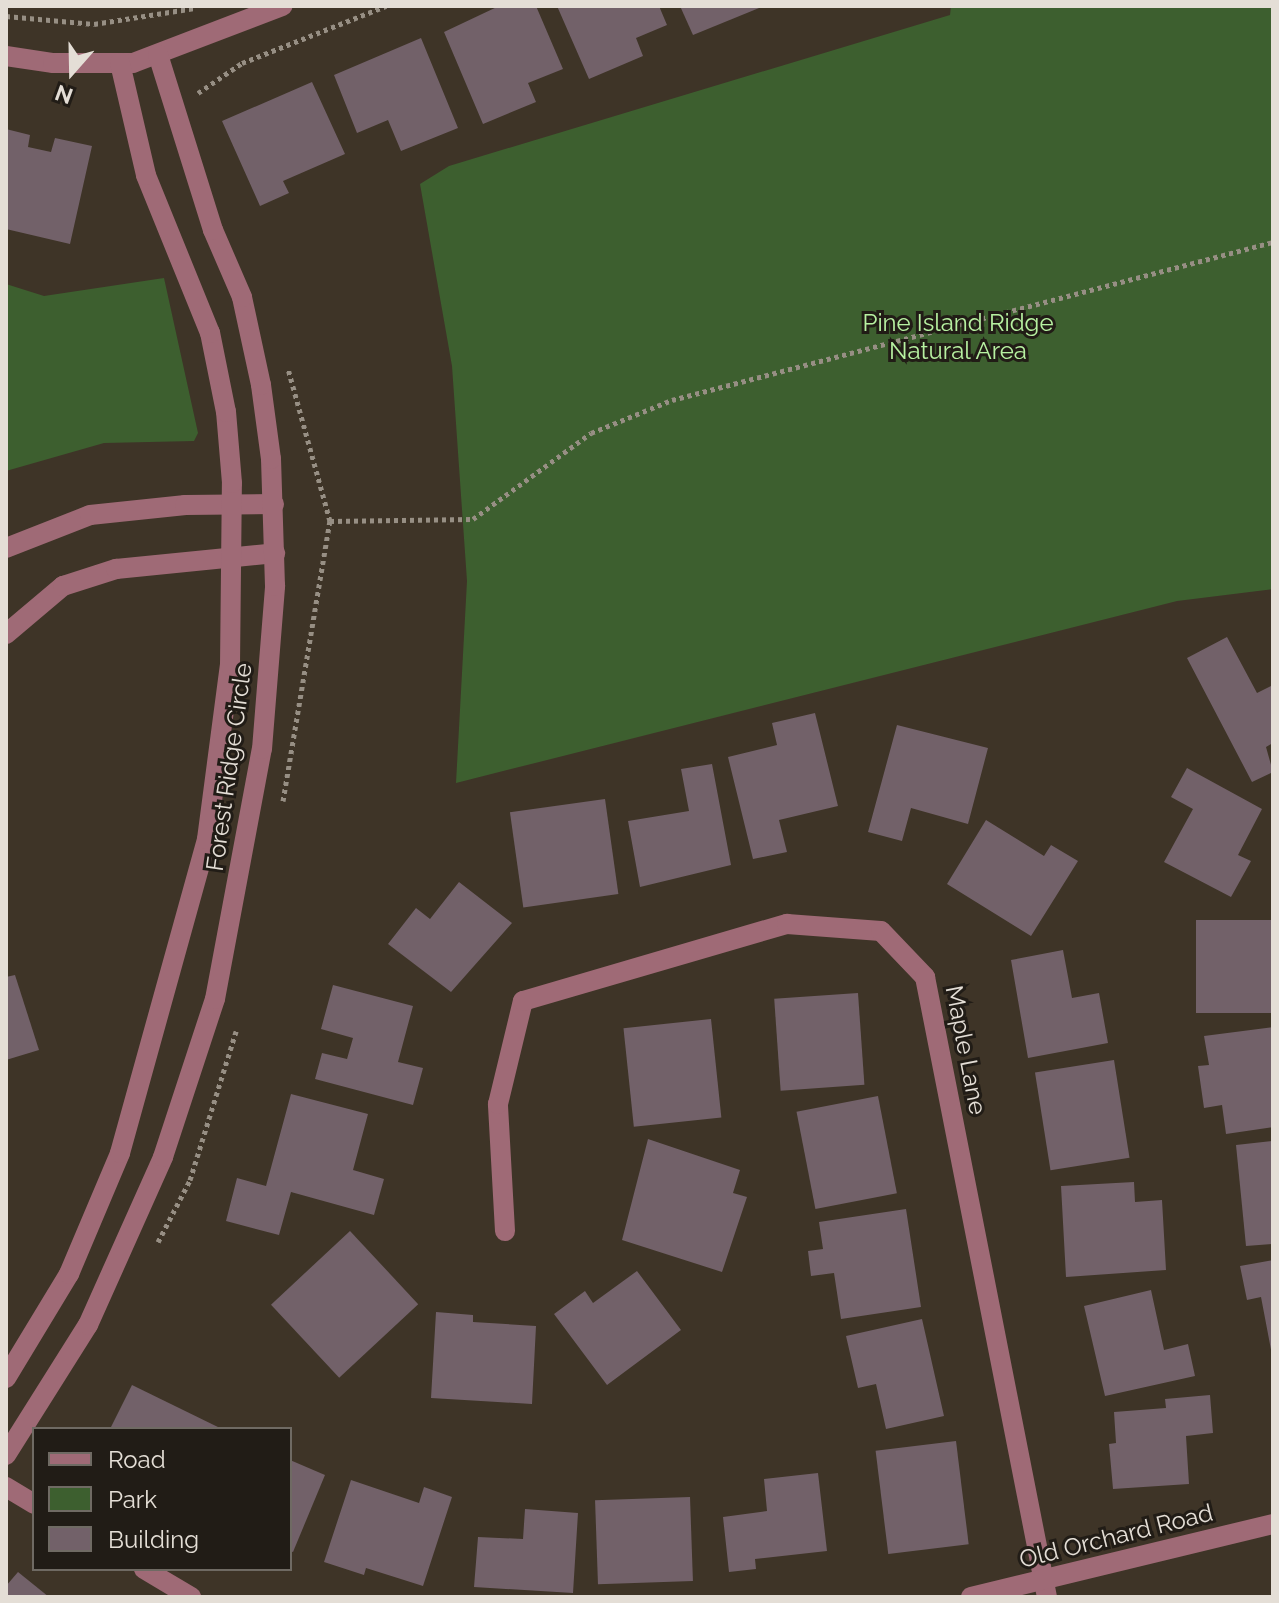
<!DOCTYPE html>
<html>
<head>
<meta charset="utf-8">
<style>
	body { margin:0 }
	#map { position:relative; width:1279px; height:1603px; overflow:hidden; background:#3e3427; font-family:Raleway,sans-serif }
	div>[style] { position:absolute }
	.green>* { inset:0; background:#3d5f2f }
	.building>* { inset:0; background:#726169; transform-origin:0 0 }
	.path>* { height:5px; margin-top:-2.5px; transform-origin:0; background:repeating-linear-gradient(90deg,#978f84 0 4px,transparent 0 8px) }
	.minor>* { height:20px; margin:-10px; padding:0 10px; transform-origin:10px; border-radius:10px; background:#9f6a76 }
	span { translate:-50% -50%; white-space:nowrap; text-align:center; line-height:1.15; -webkit-text-stroke:6px #211c16; paint-order:stroke }
	.park-label { font-size:24px; color:#b7f1a1 }
	.street-label { font-size:24px; color:#e4ded6 }
	.frame { position:absolute; inset:0; border:8px solid #e4ded6; pointer-events:none }
	.legend { position:absolute; left:32px; top:1427px; width:260px; height:144px; box-sizing:border-box; background:#211c16; border:2px solid #6f6a63; margin:0; padding:10px 14px; list-style:none; font-size:24px; color:#e4ded6 }
	.legend li { display:flex; align-items:center; gap:16px; height:40px }
	.legend b { width:40px; border:2px solid #6f6a63 }
	.north { position:absolute; left:32px; top:32px; width:80px; height:80px; -webkit-text-stroke:6px #211c16; paint-order:stroke; rotate:200deg; font-size:22px; font-weight:700; line-height:32px; text-align:center; color:#e4ded6 }
	.north::after { content:''; display:block; margin:auto; width:28px; height:36px; background:#e4ded6; clip-path:polygon(50% 0,100% 100%,50% 72%,0 100%) }
</style>
</head>
<body>
<div id="map">
	<div class="green">
		<i style="clip-path:polygon(951px 6px,1273px 6px,1273px 589px,1177px 601px,456px 783px,467px 581px,452px 366px,420px 184px,449px 166px,950px 15px)"></i>
		<i style="clip-path:polygon(164px 278px,198px 433px,194px 441px,104px 443px,6px 471px,6px 284px,44px 296px)"></i>
	</div>
	<div class="building">
		<i style="clip-path:polygon(499px 6px,536px 6px,563px 69px,528px 83px,536px 102px,483px 124px,444px 32px)"></i>
		<i style="clip-path:polygon(557px 6px,659px 6px,667px 25px,636px 38px,643px 56px,589px 79px)"></i>
		<i style="clip-path:polygon(680px 6px,764px 6px,693px 35px)"></i>
		<i style="clip-path:polygon(421px 38px,458px 128px,401px 151px,388px 120px,357px 133px,334px 75px)"></i>
		<i style="clip-path:polygon(312px 82px,345px 154px,283px 181px,289px 193px,260px 206px,222px 121px)"></i>
		<i style="clip-path:polygon(6px 129px,30px 135px,28px 147px,51px 152px,55px 138px,92px 146px,70px 244px,6px 229px)"></i>
		<i style="clip-path:polygon(1227px 637px,1257px 693px,1273px 685px,1273px 743px,1266px 747px,1273px 772px,1252px 782px,1187px 658px)"></i>
		<i style="clip-path:polygon(815px 713px,838px 806px,779px 820px,787px 852px,753px 859px,728px 757px,777px 745px,772px 723px)"></i>
		<i style="clip-path:polygon(897px 725px,988px 748px,968px 824px,911px 808px,902px 841px,868px 832px)"></i>
		<i style="clip-path:polygon(712px 764px,731px 865px,640px 887px,628px 821px,689px 811px,681px 769px)"></i>
		<i style="clip-path:polygon(1187px 768px,1262px 809px,1238px 855px,1251px 861px,1231px 897px,1164px 862px,1193px 809px,1171px 797px)"></i>
		<i style="left:605px;top:799px;width:96px;height:96px;rotate:82deg"></i>
		<i style="clip-path:polygon(986px 820px,1044px 856px,1051px 845px,1078px 861px,1031px 936px,947px 884px)"></i>
		<i style="clip-path:polygon(459px 882px,512px 923px,451px 992px,388px 944px,416px 908px,430px 919px)"></i>
		<i style="left:1273px;top:920px;width:93px;height:77px;rotate:90deg"></i>
		<i style="clip-path:polygon(1063px 950px,1072px 998px,1099px 993px,1108px 1043px,1028px 1058px,1011px 960px)"></i>
		<i style="clip-path:polygon(15px 975px,39px 1050px,6px 1060px,6px 977px)"></i>
		<i style="clip-path:polygon(333px 985px,413px 1006px,398px 1062px,423px 1068px,413px 1105px,315px 1079px,322px 1053px,347px 1059px,353px 1038px,321px 1029px)"></i>
		<i style="left:858px;top:993px;width:92px;height:84px;rotate:86deg"></i>
		<i style="left:711px;top:1019px;width:99px;height:88px;rotate:84deg"></i>
		<i style="clip-path:polygon(1273px 1027px,1273px 1127px,1226px 1134px,1222px 1105px,1204px 1108px,1198px 1066px,1209px 1065px,1204px 1036px)"></i>
		<i style="left:1114px;top:1060px;width:99px;height:80px;rotate:81deg"></i>
		<i style="clip-path:polygon(291px 1094px,368px 1114px,353px 1170px,384px 1179px,374px 1215px,291px 1192px,279px 1235px,226px 1221px,237px 1178px,266px 1186px)"></i>
		<i style="left:878px;top:1096px;width:99px;height:83px;rotate:79deg"></i>
		<i style="clip-path:polygon(648px 1139px,740px 1170px,733px 1193px,747px 1197px,722px 1272px,622px 1240px)"></i>
		<i style="clip-path:polygon(1273px 1141px,1273px 1244px,1246px 1246px,1236px 1145px)"></i>
		<i style="clip-path:polygon(1134px 1182px,1135px 1202px,1162px 1200px,1166px 1270px,1066px 1277px,1061px 1186px)"></i>
		<i style="clip-path:polygon(906px 1209px,921px 1307px,841px 1319px,834px 1273px,811px 1276px,808px 1251px,823px 1249px,819px 1222px)"></i>
		<i style="left:350px;top:1231px;width:100px;height:108px;rotate:47deg"></i>
		<i style="clip-path:polygon(1273px 1260px,1273px 1355px,1272px 1355px,1261px 1297px,1247px 1300px,1240px 1266px)"></i>
		<i style="clip-path:polygon(637px 1271px,681px 1330px,607px 1385px,554px 1314px,585px 1291px,593px 1303px)"></i>
		<i style="clip-path:polygon(1151px 1290px,1164px 1350px,1188px 1344px,1195px 1376px,1105px 1396px,1084px 1306px)"></i>
		<i style="clip-path:polygon(436px 1312px,473px 1315px,473px 1322px,536px 1326px,532px 1404px,431px 1398px)"></i>
		<i style="clip-path:polygon(922px 1319px,944px 1416px,886px 1429px,876px 1384px,858px 1388px,846px 1336px)"></i>
		<i style="clip-path:polygon(132px 1385px,222px 1429px,110px 1429px)"></i>
		<i style="clip-path:polygon(1210px 1395px,1213px 1433px,1186px 1436px,1189px 1484px,1113px 1489px,1109px 1444px,1116px 1443px,1114px 1412px,1166px 1408px,1165px 1399px)"></i>
		<i style="left:956px;top:1441px;width:104px;height:81px;rotate:83deg"></i>
		<i style="clip-path:polygon(290px 1460px,325px 1475px,293px 1552px,290px 1551px)"></i>
		<i style="clip-path:polygon(818px 1473px,827px 1551px,755px 1559px,756px 1569px,729px 1572px,723px 1517px,767px 1511px,764px 1479px)"></i>
		<i style="clip-path:polygon(351px 1480px,419px 1503px,424px 1487px,452px 1497px,423px 1586px,366px 1568px,364px 1575px,324px 1562px)"></i>
		<i style="left:690px;top:1497px;width:84px;height:95px;rotate:88deg"></i>
		<i style="clip-path:polygon(525px 1509px,578px 1513px,573px 1593px,474px 1587px,478px 1537px,523px 1539px)"></i>
		<i style="clip-path:polygon(18px 1572px,49px 1597px,6px 1597px,6px 1586px)"></i>
	</div>
	<div class="path">
		<i style="left:6px;top:16px;width:88px;rotate:5.2deg"></i>
		<i style="left:94px;top:24px;width:102px;rotate:-9deg"></i>
		<i style="left:198px;top:93px;width:53px;rotate:-34.3deg"></i>
		<i style="left:242px;top:63px;width:155px;rotate:-21.6deg"></i>
		<i style="left:330px;top:521px;width:143px;rotate:-0.8deg"></i>
		<i style="left:473px;top:519px;width:146px;rotate:-36.1deg"></i>
		<i style="left:591px;top:433px;width:87px;rotate:-22.2deg"></i>
		<i style="left:672px;top:400px;width:621px;rotate:-14.73deg"></i>
		<i style="left:283px;top:801px;width:284px;rotate:-80.5deg"></i>
		<i style="left:330px;top:521px;width:158px;rotate:-105.4deg"></i>
		<i style="left:158px;top:1242px;width:70px;rotate:-62.7deg"></i>
		<i style="left:190px;top:1180px;width:156px;rotate:-72.8deg"></i>
	</div>
	<div class="minor">
		<i style="left:6px;top:56px;width:48px;rotate:8.5deg"></i>
		<i style="left:53px;top:63px;width:80px"></i>
		<i style="left:133px;top:63px;width:160px;rotate:-20.9deg"></i>
		<i style="left:6px;top:548px;width:90px;rotate:-21.4deg"></i>
		<i style="left:90px;top:515px;width:96px;rotate:-6deg"></i>
		<i style="left:185px;top:505px;width:89px;rotate:-0.6deg"></i>
		<i style="left:6px;top:634px;width:75px;rotate:-40.1deg"></i>
		<i style="left:63px;top:586px;width:56px;rotate:-17.8deg"></i>
		<i style="left:116px;top:569px;width:160px;rotate:-5.7deg"></i>
		<i style="left:505px;top:1231px;width:127px;rotate:-93.2deg"></i>
		<i style="left:498px;top:1104px;width:106px;rotate:-76.4deg"></i>
		<i style="left:523px;top:1001px;width:275px;rotate:-16.3deg"></i>
		<i style="left:787px;top:924px;width:94px;rotate:4.3deg"></i>
		<i style="left:881px;top:931px;width:64px;rotate:46.3deg"></i>
		<i style="left:925px;top:977px;width:632px;rotate:78.87deg"></i>
		<i style="left:6px;top:1378px;width:122px;rotate:-58.8deg"></i>
		<i style="left:69px;top:1274px;width:131px;rotate:-67.1deg"></i>
		<i style="left:120px;top:1153px;width:326px;rotate:-74.5deg"></i>
		<i style="left:207px;top:839px;width:176px;rotate:-82.5deg"></i>
		<i style="left:230px;top:665px;width:182px;rotate:-89.4deg"></i>
		<i style="left:232px;top:483px;width:71px;rotate:-94.8deg"></i>
		<i style="left:226px;top:412px;width:81px;rotate:-101.4deg"></i>
		<i style="left:210px;top:333px;width:170px;rotate:-112.1deg"></i>
		<i style="left:146px;top:175px;width:115px;rotate:-103.1deg"></i>
		<i style="left:6px;top:1455px;width:154px;rotate:-57.8deg"></i>
		<i style="left:88px;top:1325px;width:184px;rotate:-65.9deg"></i>
		<i style="left:163px;top:1157px;width:166px;rotate:-71.8deg"></i>
		<i style="left:215px;top:999px;width:254px;rotate:-79.4deg"></i>
		<i style="left:262px;top:749px;width:164px;rotate:-85.4deg"></i>
		<i style="left:275px;top:586px;width:127px;rotate:-91.8deg"></i>
		<i style="left:271px;top:459px;width:75px;rotate:-97.7deg"></i>
		<i style="left:261px;top:385px;width:90px;rotate:-102.2deg"></i>
		<i style="left:242px;top:297px;width:73px;rotate:-113.4deg"></i>
		<i style="left:213px;top:230px;width:184px;rotate:-107.4deg"></i>
		<i style="left:6px;top:1487px;width:33px;rotate:31deg"></i>
		<i style="left:144px;top:1569px;width:55px;rotate:30.8deg"></i>
		<i style="left:971px;top:1597px;width:311px;rotate:-13.6deg"></i>
	</div>
	<div class="park-label">
		<span style="left:958px;top:337px">Pine Island Ridge<br>Natural Area</span>
	</div>
	<div class="street-label">
		<span style="left:229px;top:767px;rotate:-82deg">Forest Ridge Circle</span>
		<span style="left:966px;top:1050px;rotate:79deg">Maple Lane</span>
		<span style="left:1116px;top:1536px;rotate:-14deg">Old Orchard Road</span>
	</div>
	<div class="frame"></div>
	<ul class="legend">
	<li><b style="height:10px;background:#9f6a76"></b>Road</li>
	<li><b style="height:22px;background:#3d5f2f"></b>Park</li>
	<li><b style="height:22px;background:#726169"></b>Building</li>
	</ul>
	<div class="north">N</div>
</div>
</body>
</html>
